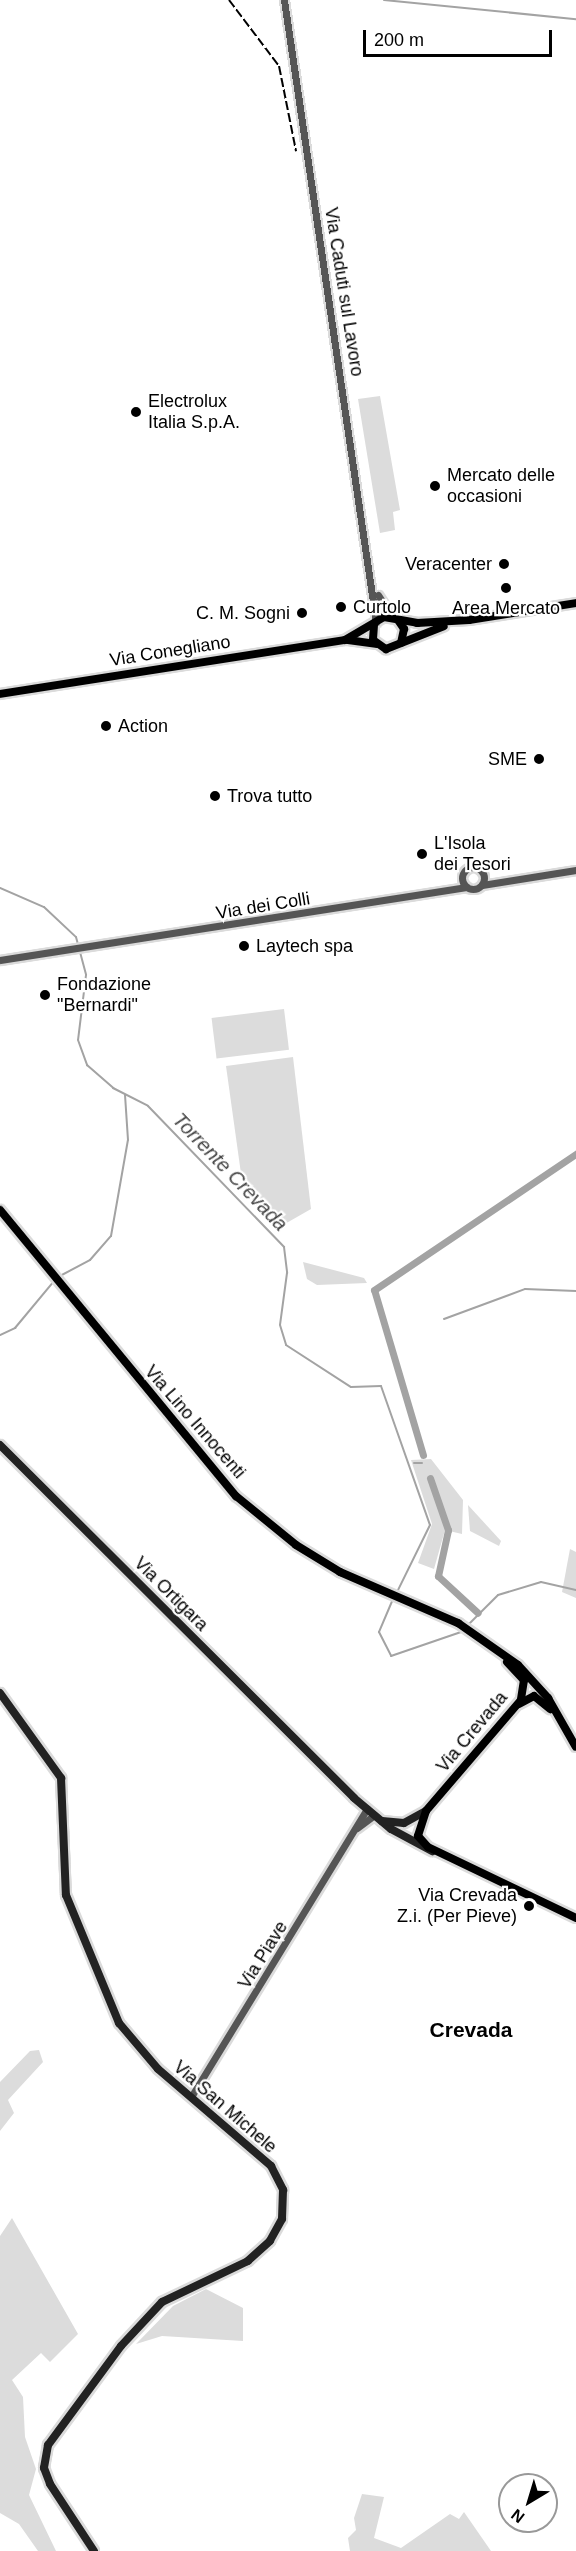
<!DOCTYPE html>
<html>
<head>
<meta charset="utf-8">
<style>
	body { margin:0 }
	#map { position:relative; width:576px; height:2551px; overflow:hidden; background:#fff; font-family:Arial,sans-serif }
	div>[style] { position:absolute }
	.green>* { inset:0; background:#dcdcdc; transform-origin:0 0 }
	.stream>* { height:2px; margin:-1px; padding:0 1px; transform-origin:1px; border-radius:1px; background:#a3a3a3 }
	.canal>* { height:7px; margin:-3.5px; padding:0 3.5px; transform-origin:3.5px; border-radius:3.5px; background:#a3a3a3 }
	.roads { filter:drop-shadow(2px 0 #dbdbdb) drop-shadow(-2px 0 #dbdbdb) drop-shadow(0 2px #dbdbdb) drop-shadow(0 -2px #dbdbdb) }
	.tertiary>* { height:7px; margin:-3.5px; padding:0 3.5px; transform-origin:3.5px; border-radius:3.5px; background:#555 }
	.tertiary>.ring { margin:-3.5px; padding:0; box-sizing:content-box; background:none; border:7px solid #555; border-radius:50% }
	.secondary>* { height:8px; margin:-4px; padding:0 4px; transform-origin:4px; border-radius:4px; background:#222 }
	.primary>* { height:8px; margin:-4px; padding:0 4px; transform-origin:4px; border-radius:4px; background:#000 }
	.rail>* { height:2px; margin-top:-1px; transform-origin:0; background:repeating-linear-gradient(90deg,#000 0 9px,transparent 0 12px) }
	.dots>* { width:16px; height:16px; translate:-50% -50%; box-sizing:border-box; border:3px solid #fff; border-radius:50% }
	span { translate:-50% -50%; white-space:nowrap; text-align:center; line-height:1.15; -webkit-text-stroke:4.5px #fff; paint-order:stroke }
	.street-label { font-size:18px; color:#000 }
	.poi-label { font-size:18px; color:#000 }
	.left { translate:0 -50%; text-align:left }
	.right { translate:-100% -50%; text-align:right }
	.water-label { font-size:20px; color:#444; font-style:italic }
	.quarter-label { font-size:21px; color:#000; font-weight:700 }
	.north { position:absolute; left:498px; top:2473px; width:60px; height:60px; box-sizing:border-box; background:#fff; border:2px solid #999; border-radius:50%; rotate:218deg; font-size:16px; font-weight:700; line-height:24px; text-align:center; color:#000 }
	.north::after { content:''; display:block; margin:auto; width:21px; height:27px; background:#000; clip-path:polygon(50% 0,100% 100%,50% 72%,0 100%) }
	.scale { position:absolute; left:363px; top:30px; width:189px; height:27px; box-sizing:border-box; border:3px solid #000; border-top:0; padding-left:8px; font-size:18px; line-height:21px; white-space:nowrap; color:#000; -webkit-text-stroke:4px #fff; paint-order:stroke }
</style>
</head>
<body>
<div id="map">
	<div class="green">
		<i style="clip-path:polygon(380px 396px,400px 510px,393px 512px,395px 530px,380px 533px,358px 399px)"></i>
		<i style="left:284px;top:1009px;width:41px;height:73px;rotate:83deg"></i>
		<i style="clip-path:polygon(293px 1057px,311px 1209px,283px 1225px,243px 1188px,226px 1066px)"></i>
		<i style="clip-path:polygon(303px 1262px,364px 1278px,367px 1283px,317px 1285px,307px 1279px)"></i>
		<i style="clip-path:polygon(431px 1459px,463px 1500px,462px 1534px,445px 1530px,434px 1569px,418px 1563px,432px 1524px,411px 1460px)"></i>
		<i style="clip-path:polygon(468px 1505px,501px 1541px,499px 1546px,470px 1531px)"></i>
		<i style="clip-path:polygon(570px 1549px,576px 1552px,576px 1598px,562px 1592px)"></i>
		<i style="clip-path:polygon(39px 2050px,43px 2062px,8px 2100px,14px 2113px,0 2131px,0 2082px,30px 2051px)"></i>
		<i style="clip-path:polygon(12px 2218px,78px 2334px,50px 2362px,41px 2353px,12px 2380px,23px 2397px,25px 2437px,36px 2469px,29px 2495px,56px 2551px,38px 2551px,19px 2524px,0 2513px,0 2236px)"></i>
		<i style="clip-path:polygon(206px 2289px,243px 2308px,243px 2341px,162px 2336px,136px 2344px,173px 2306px)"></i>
		<i style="clip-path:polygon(362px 2494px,384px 2497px,374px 2538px,401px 2548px,450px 2514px,459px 2519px,464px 2512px,491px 2551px,350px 2551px,348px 2538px,356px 2530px,354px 2518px)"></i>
	</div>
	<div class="stream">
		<i style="left:384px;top:0;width:193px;rotate:5.7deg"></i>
		<i style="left:0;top:888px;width:48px;rotate:23.4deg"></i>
		<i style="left:44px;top:907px;width:44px;rotate:43.2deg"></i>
		<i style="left:76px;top:937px;width:39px;rotate:75deg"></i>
		<i style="left:86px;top:975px;width:65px;rotate:97deg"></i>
		<i style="left:78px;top:1040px;width:27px;rotate:70deg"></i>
		<i style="left:87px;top:1065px;width:35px;rotate:41deg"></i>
		<i style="left:113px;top:1088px;width:39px;rotate:27deg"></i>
		<i style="left:148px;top:1106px;width:196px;rotate:46deg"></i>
		<i style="left:284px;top:1247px;width:26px;rotate:83deg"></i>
		<i style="left:287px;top:1273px;width:52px;rotate:97.7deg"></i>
		<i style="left:280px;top:1325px;width:21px;rotate:73deg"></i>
		<i style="left:286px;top:1345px;width:77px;rotate:32.9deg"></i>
		<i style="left:351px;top:1387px;width:30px;rotate:-2deg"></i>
		<i style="left:381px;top:1386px;width:147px;rotate:70.6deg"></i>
		<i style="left:430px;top:1525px;width:77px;rotate:116.2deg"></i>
		<i style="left:58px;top:1277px;width:36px;rotate:-28deg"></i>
		<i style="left:90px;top:1260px;width:32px;rotate:-49deg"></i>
		<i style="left:111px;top:1236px;width:97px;rotate:-80deg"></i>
		<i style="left:128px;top:1140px;width:45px;rotate:-93.8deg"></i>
		<i style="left:444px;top:1319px;width:86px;rotate:-20.3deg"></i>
		<i style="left:525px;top:1289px;width:51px;rotate:2.2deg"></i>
		<i style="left:0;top:1335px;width:17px;rotate:-25deg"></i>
		<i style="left:15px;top:1328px;width:61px;rotate:-50.3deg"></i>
		<i style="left:414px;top:1463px;width:8px"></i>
		<i style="left:393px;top:1599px;width:36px;rotate:113deg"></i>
		<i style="left:379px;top:1632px;width:27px;rotate:63deg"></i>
		<i style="left:391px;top:1656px;width:74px;rotate:-18.9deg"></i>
		<i style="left:461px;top:1632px;width:52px;rotate:-45deg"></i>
		<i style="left:498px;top:1595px;width:45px;rotate:-16.8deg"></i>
		<i style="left:541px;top:1582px;width:36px;rotate:13deg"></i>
	</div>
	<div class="canal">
		<i style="left:423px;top:1455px;width:172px;rotate:-106.5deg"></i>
		<i style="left:374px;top:1290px;width:244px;rotate:-34deg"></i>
		<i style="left:430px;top:1478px;width:55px;rotate:70.9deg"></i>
		<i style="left:448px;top:1530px;width:47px;rotate:102.3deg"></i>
		<i style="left:438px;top:1576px;width:54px;rotate:42.8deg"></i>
	</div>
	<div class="roads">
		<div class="tertiary">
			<i style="left:284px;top:0;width:629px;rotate:81.59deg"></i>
			<i style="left:378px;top:595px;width:27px;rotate:57deg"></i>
			<i class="ring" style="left:462px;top:867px;width:15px;height:15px"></i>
			<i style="left:482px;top:885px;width:95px;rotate:-9.1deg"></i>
			<i style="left:0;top:960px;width:472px;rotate:-8.9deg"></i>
			<i style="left:357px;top:1828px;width:21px;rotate:-37deg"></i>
			<i style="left:191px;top:2097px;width:338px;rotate:-58.6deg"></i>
		</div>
		<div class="secondary">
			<i style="left:0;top:1445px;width:500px;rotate:44.9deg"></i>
			<i style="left:354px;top:1798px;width:48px;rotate:40deg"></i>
			<i style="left:391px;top:1829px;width:47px;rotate:28.2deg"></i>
			<i style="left:0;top:1693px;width:105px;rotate:54.3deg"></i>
			<i style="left:61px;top:1778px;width:117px;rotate:87.6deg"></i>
			<i style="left:66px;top:1895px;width:139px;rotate:67.5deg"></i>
			<i style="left:119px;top:2023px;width:60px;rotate:49.7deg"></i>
			<i style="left:158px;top:2069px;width:149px;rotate:40.6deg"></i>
			<i style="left:271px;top:2166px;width:27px;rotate:63deg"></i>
			<i style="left:283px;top:2190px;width:29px;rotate:92deg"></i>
			<i style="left:282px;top:2219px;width:25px;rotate:119deg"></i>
			<i style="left:270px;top:2241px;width:30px;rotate:138deg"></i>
			<i style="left:248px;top:2261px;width:95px;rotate:154.5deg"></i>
			<i style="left:162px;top:2302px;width:60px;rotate:133deg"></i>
			<i style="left:121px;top:2346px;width:123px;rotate:126.4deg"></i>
			<i style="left:48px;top:2445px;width:23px;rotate:100deg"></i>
			<i style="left:44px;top:2468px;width:17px;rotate:69deg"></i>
			<i style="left:50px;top:2484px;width:80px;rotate:56.7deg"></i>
			<i style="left:382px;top:1821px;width:22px;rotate:5deg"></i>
			<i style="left:404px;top:1823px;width:25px;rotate:-29deg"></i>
		</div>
		<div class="primary">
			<i style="left:398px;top:620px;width:11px;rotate:56deg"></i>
			<i style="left:404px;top:629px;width:14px;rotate:102deg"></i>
			<i style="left:374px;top:625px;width:15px;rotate:94deg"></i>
			<i style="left:373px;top:640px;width:16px;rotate:35deg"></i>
			<i style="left:386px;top:649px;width:62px;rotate:-21.6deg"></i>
			<i style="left:348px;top:640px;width:28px;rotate:8deg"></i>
			<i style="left:0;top:694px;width:349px;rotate:-8.9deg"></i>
			<i style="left:345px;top:640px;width:45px;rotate:-30.5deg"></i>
			<i style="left:384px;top:617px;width:34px;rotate:10deg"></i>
			<i style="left:417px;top:623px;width:52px;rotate:-3.3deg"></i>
			<i style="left:469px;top:620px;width:108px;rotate:-9deg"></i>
			<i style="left:0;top:1210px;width:371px;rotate:50.5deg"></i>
			<i style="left:236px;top:1496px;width:77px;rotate:39.2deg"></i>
			<i style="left:296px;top:1545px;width:52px;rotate:31.5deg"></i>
			<i style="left:340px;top:1572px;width:129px;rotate:23.4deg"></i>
			<i style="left:458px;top:1623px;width:73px;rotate:35deg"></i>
			<i style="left:518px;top:1665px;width:45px;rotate:47.7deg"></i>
			<i style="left:548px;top:1698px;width:56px;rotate:60.3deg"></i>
			<i style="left:507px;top:1662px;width:25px;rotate:47deg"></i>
			<i style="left:524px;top:1680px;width:20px;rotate:99deg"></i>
			<i style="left:521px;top:1700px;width:146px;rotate:130.6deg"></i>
			<i style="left:426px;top:1811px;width:26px;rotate:108deg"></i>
			<i style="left:418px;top:1836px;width:15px;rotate:48deg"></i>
			<i style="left:428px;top:1847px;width:164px;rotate:25.6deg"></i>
			<i style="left:519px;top:1704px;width:17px;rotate:-28deg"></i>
			<i style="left:534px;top:1696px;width:21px;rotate:39deg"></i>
		</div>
	</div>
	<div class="rail">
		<i style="left:229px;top:0;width:83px;rotate:52.9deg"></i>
		<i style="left:279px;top:66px;width:87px;rotate:78.7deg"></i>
	</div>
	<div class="dots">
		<i style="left:136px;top:412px;background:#000"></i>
		<i style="left:435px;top:486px;background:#000"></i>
		<i style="left:504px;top:564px;background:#000"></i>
		<i style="left:506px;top:588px;background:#000"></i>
		<i style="left:341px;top:607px;background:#000"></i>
		<i style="left:302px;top:613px;background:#000"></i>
		<i style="left:106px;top:726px;background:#000"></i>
		<i style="left:539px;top:759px;background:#000"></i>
		<i style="left:215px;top:796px;background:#000"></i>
		<i style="left:422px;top:854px;background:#000"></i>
		<i style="left:244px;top:946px;background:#000"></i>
		<i style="left:45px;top:995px;background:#000"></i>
		<i style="left:529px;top:1906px;background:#000"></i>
	</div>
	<div class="street-label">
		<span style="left:344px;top:292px;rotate:81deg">Via Caduti sul Lavoro</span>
		<span style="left:170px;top:651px;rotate:-9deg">Via Conegliano</span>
		<span style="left:263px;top:906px;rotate:-9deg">Via dei Colli</span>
		<span style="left:195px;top:1422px;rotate:49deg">Via Lino Innocenti</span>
		<span style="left:171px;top:1594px;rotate:45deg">Via Ortigara</span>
		<span style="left:472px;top:1732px;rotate:-50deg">Via Crevada</span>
		<span style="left:263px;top:1955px;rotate:-58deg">Via Piave</span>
		<span style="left:225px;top:2107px;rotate:41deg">Via San Michele</span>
	</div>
	<div class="poi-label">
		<span class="left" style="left:148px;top:412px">Electrolux<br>Italia S.p.A.</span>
		<span class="left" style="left:447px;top:486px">Mercato delle<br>occasioni</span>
		<span class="right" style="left:492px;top:564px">Veracenter</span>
		<span class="left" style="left:353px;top:607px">Curtolo</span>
		<span style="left:506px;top:608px">Area Mercato</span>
		<span class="right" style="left:290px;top:613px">C. M. Sogni</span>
		<span class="left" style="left:118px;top:726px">Action</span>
		<span class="right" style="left:527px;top:759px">SME</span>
		<span class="left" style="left:227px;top:796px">Trova tutto</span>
		<span class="left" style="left:434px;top:854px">L'Isola<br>dei Tesori</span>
		<span class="left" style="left:256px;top:946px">Laytech spa</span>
		<span class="left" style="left:57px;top:995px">Fondazione<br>"Bernardi"</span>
		<span class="right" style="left:517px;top:1906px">Via Crevada<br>Z.i. (Per Pieve)</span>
	</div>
	<div class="water-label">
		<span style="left:230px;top:1172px;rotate:46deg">Torrente Crevada</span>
	</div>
	<div class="quarter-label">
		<span style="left:471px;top:2030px">Crevada</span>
	</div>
	<div class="north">N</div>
	<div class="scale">200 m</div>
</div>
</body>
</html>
